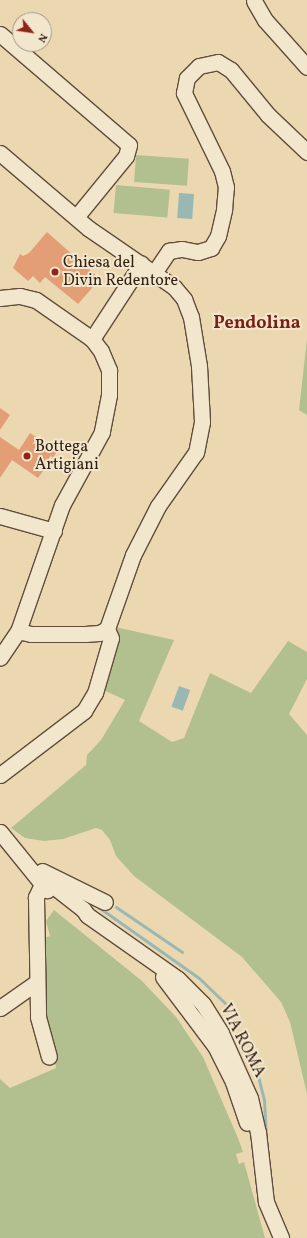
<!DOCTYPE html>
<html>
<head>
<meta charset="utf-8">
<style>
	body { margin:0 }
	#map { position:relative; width:307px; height:1238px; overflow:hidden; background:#ebd8b0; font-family:Vollkorn,serif }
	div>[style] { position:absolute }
	.green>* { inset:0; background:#b2c08f; transform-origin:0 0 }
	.water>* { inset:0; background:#9ab8b3; transform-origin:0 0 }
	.stream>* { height:3px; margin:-1.5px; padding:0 1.5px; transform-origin:1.5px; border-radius:1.5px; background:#9ab8b3 }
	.building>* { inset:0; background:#e39e76 }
	.roads { filter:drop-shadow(1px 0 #604d3b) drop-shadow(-1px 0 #604d3b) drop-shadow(0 1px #604d3b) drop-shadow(0 -1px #604d3b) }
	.minor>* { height:15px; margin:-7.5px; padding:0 7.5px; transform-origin:7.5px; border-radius:7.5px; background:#f2e6cc }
	.dots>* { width:11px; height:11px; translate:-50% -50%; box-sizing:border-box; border:2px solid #f2e6cc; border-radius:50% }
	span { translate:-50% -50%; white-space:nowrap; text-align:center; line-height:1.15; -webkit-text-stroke:4px #f2e6cc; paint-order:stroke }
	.poi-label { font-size:16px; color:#311f14 }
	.left { translate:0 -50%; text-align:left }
	.street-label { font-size:16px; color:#311f14 }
	.quarter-label { font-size:18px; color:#7a1f14; font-weight:700 }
	.north { position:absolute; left:12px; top:12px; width:40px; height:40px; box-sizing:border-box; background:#f2e6cc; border:1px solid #a59682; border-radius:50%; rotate:120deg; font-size:11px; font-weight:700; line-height:16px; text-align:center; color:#311f14 }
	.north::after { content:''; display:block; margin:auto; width:14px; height:18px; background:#8f2418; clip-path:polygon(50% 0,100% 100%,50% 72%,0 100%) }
</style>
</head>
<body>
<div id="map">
	<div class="green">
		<i style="left:136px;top:155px;width:53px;height:27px;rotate:4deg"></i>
		<i style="left:116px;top:185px;width:54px;height:28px;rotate:5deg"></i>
		<i style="clip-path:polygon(307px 339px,307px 415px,299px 410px)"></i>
		<i style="clip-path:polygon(115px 627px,174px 640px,139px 721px,172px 742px,184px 738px,210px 673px,251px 693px,288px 641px,307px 652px,307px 679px,289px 714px,307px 735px,307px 1094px,290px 1022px,281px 1002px,242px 957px,134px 876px,116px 856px,110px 840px,102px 830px,96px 828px,63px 839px,44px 841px,25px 838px,11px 828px,86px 765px,87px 755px,101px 740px,125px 700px,93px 685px)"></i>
		<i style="clip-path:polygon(54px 910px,142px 981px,176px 1017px,203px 1057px,238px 1138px,243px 1152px,236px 1154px,239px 1164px,244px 1162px,265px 1238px,0 1238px,0 1079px,10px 1088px,56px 1068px,45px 1006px,44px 938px,50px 936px,46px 921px)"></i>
	</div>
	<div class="water">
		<i style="left:179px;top:193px;width:15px;height:25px;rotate:4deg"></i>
		<i style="left:179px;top:686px;width:12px;height:22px;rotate:20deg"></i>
	</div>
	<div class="stream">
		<i style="left:94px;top:904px;width:128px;rotate:35.2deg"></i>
		<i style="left:199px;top:978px;width:36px;rotate:44deg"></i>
		<i style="left:116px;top:907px;width:80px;rotate:34.3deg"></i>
		<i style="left:255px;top:1064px;width:37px;rotate:76deg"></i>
		<i style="left:264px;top:1100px;width:37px;rotate:87deg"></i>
	</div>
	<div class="building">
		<i style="clip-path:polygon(47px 232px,100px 279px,78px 304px,45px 277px,40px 283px,33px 276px,28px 281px,13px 268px,20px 254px,23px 256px,29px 253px)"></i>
		<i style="clip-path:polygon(0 408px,10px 415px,0 430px)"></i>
		<i style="clip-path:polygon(30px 433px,57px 452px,38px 478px,12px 460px,0 478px,0 437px,19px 450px)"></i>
	</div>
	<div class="roads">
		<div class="minor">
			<i style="left:254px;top:1px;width:22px;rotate:60deg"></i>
			<i style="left:265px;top:20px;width:63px;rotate:48.2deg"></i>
			<i style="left:0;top:34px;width:170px;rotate:40.7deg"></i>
			<i style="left:129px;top:145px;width:11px;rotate:105deg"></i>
			<i style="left:126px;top:156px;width:79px;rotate:129.3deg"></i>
			<i style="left:0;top:153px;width:116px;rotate:40.4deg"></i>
			<i style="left:88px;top:228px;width:104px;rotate:34.5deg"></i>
			<i style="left:174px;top:287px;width:16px;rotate:50deg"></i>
			<i style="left:184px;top:299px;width:19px;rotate:69deg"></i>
			<i style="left:191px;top:317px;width:50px;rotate:80.7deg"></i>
			<i style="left:199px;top:366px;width:56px;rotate:86.9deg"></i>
			<i style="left:202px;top:422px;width:31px;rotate:101deg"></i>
			<i style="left:196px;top:452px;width:66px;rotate:125.1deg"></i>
			<i style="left:158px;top:506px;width:55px;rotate:117deg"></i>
			<i style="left:133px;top:555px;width:78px;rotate:109.4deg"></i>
			<i style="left:107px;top:629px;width:9px;rotate:153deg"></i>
			<i style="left:99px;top:633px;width:14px;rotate:176deg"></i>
			<i style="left:85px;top:634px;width:54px;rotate:180deg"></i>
			<i style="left:31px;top:634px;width:13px;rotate:-167deg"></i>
			<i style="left:154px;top:273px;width:27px;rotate:-56deg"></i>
			<i style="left:169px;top:251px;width:13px;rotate:-9deg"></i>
			<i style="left:182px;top:249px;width:16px;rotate:11deg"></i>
			<i style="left:198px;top:252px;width:14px;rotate:-17deg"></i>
			<i style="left:211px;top:248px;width:14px;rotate:-60deg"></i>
			<i style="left:218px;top:236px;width:28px;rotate:-77deg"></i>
			<i style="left:224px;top:209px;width:22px;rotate:-85deg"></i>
			<i style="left:226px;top:187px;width:16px;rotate:-104deg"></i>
			<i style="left:222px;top:171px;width:87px;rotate:-116deg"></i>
			<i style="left:184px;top:93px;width:15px;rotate:-79deg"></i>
			<i style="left:187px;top:78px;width:17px;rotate:-45deg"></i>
			<i style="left:199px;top:66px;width:19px;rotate:-12deg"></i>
			<i style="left:218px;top:62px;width:15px;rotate:32deg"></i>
			<i style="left:231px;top:70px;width:58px;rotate:50.6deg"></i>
			<i style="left:268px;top:115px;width:54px;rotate:43.5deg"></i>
			<i style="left:0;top:298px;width:20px;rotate:-6deg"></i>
			<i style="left:20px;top:296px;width:16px;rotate:14deg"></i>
			<i style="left:36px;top:300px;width:68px;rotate:34.9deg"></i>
			<i style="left:92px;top:339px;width:15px;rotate:53deg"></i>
			<i style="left:101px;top:351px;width:21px;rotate:67deg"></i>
			<i style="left:109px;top:370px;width:25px;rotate:90deg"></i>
			<i style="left:109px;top:395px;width:38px;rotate:101deg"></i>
			<i style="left:102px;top:432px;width:83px;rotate:118.7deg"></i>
			<i style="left:62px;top:505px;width:133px;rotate:109.2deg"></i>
			<i style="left:18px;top:631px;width:32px;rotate:124deg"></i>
			<i style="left:92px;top:339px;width:90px;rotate:-56.8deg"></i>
			<i style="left:0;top:516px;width:56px;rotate:15.5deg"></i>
			<i style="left:0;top:775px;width:106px;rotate:-37.3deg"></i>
			<i style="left:84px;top:711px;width:21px;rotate:-59deg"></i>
			<i style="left:95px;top:693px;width:57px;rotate:-73.8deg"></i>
			<i style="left:111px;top:638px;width:10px;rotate:-114deg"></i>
			<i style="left:0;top:832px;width:75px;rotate:51deg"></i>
			<i style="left:42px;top:871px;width:70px;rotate:26.2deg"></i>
			<i style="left:43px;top:882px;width:9px;rotate:18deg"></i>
			<i style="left:52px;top:885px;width:39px;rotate:38deg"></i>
			<i style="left:83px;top:909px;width:7px;rotate:56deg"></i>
			<i style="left:87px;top:915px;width:111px;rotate:35.1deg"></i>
			<i style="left:178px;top:979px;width:35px;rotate:45deg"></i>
			<i style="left:203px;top:1004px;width:34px;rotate:58deg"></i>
			<i style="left:221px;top:1033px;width:71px;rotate:66deg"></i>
			<i style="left:250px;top:1098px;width:35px;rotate:77deg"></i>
			<i style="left:258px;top:1132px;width:70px;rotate:83.5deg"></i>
			<i style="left:266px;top:1202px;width:39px;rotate:67deg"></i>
			<i style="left:43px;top:882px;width:17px;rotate:115deg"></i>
			<i style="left:36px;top:897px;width:120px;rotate:89deg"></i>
			<i style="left:38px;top:1017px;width:41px;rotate:74.6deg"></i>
			<i style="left:163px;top:977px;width:86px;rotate:53deg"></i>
			<i style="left:215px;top:1046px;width:40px;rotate:63.4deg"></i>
			<i style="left:233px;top:1082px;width:43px;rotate:71.1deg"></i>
			<i style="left:0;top:1008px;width:45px;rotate:-35.1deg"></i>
		</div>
	</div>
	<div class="dots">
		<i style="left:55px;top:272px;background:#8f2418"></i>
		<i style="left:27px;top:456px;background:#8f2418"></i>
	</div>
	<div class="poi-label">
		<span class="left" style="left:63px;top:272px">Chiesa del<br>Divin Redentore</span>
		<span class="left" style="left:35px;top:456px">Bottega<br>Artigiani</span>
	</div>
	<div class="street-label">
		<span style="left:242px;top:1041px;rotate:63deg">VIA ROMA</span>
	</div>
	<div class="quarter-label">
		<span style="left:257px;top:324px">Pendolina</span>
	</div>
	<div class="north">N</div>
</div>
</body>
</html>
